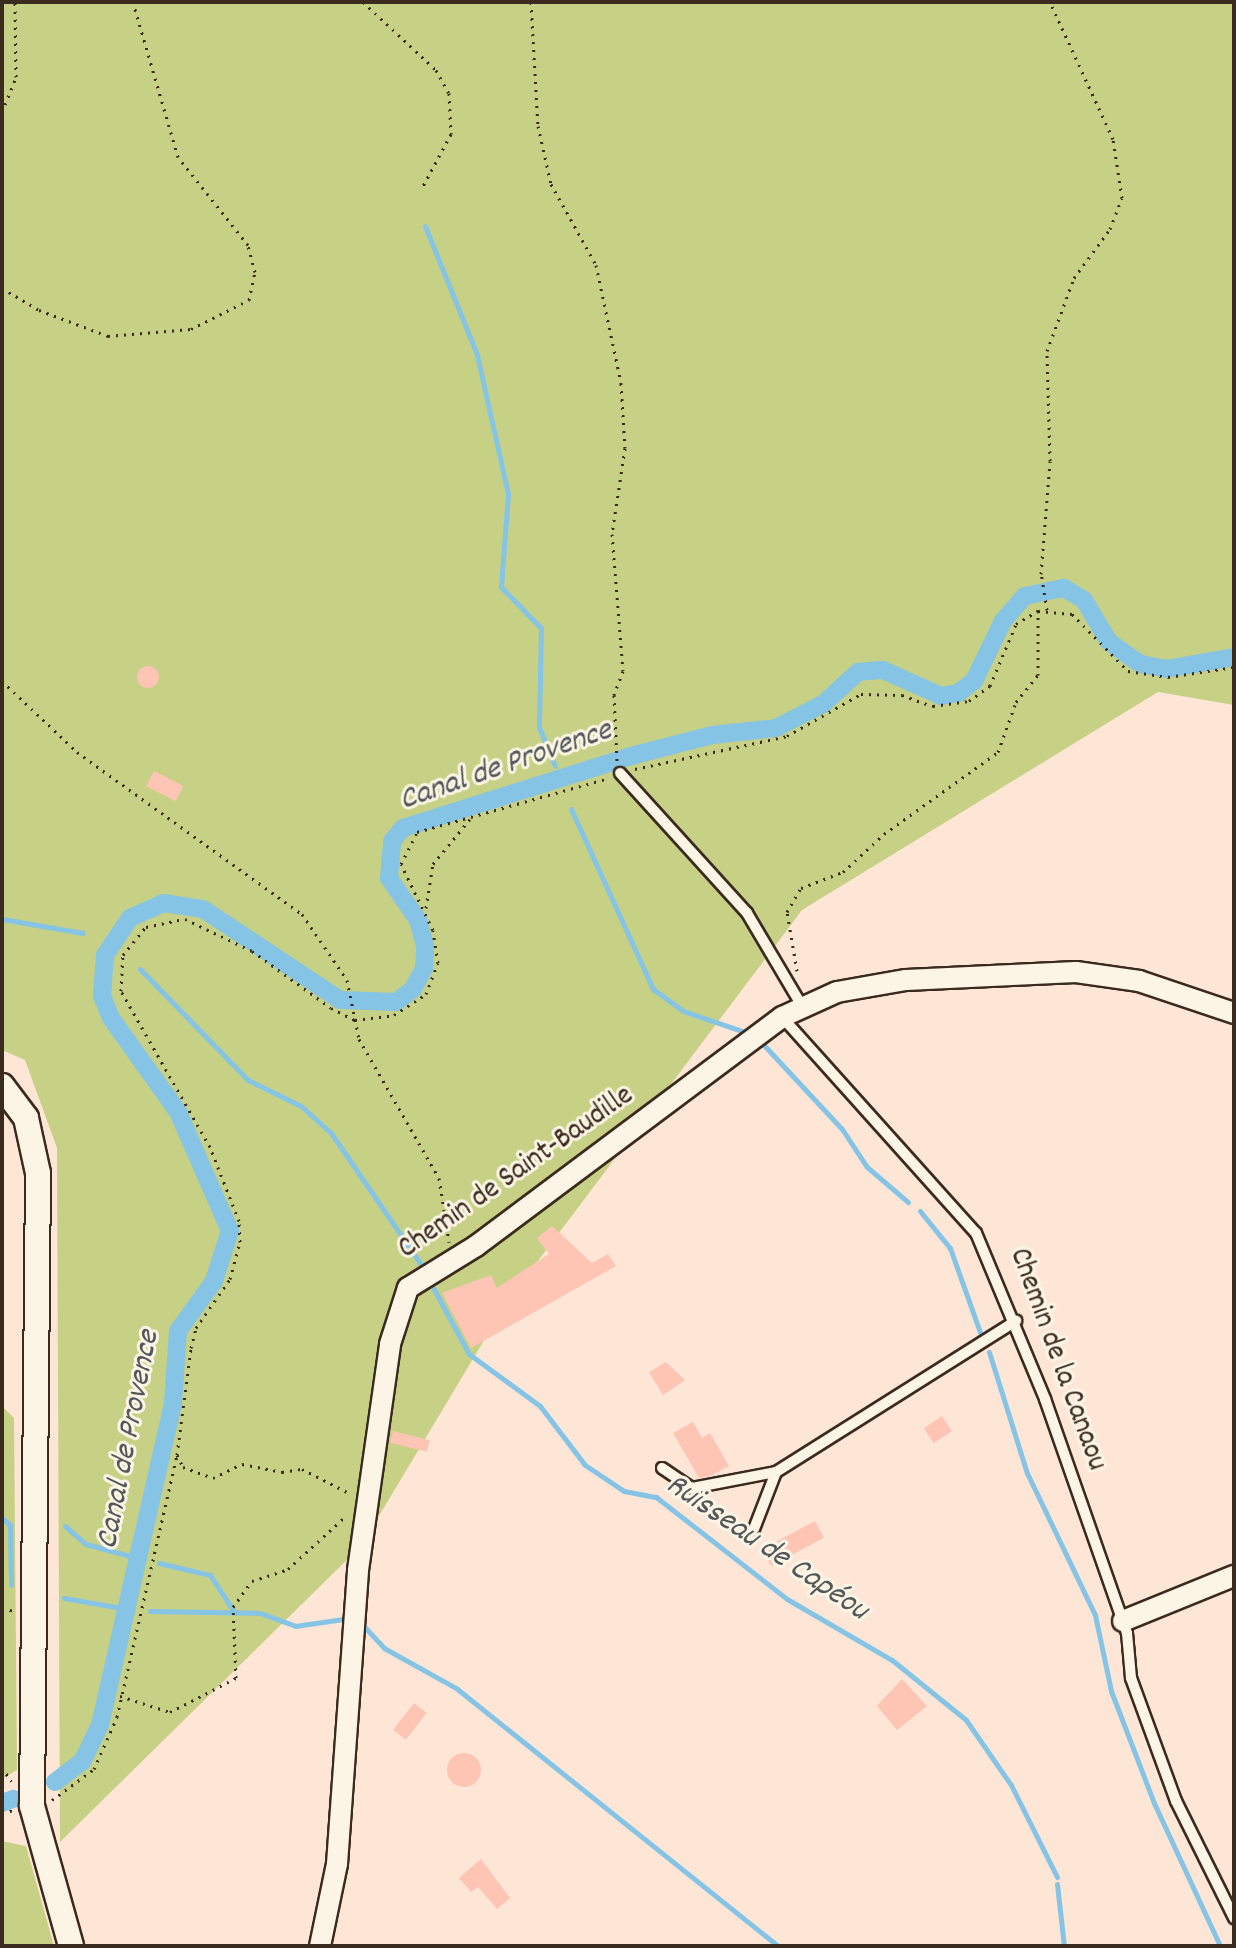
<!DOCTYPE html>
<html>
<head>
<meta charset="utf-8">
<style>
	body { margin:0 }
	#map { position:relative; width:1236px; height:1948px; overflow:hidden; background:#fde6d6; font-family:Dekko,sans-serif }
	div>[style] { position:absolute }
	.green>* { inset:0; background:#c6d185 }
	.stream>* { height:5px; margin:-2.5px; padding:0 2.5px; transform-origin:2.5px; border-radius:2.5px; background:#86c4e6 }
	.canal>* { height:18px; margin:-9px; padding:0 9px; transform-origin:9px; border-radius:9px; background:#86c4e6 }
	.building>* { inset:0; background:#fec4b4; transform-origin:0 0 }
	.round { border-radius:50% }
	.path>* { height:3px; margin-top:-1.5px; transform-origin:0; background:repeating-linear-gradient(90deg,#3b2a1e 0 2px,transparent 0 8px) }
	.roads { filter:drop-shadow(2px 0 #3b2a1e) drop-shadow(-2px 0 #3b2a1e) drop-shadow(0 2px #3b2a1e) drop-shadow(0 -2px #3b2a1e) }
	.service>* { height:10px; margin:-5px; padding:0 5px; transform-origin:5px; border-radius:5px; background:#fcf5e5 }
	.minor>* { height:20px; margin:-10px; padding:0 10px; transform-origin:10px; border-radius:10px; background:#fcf5e5 }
	.tertiary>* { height:24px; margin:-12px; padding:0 12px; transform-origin:12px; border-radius:12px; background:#fcf5e5 }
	span { translate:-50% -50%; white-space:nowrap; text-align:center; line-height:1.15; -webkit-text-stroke:6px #fcf5e5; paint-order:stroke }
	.street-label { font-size:30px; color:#3b2a1e }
	.water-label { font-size:32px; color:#52585a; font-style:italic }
	.frame { position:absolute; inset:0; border:4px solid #3b2a1e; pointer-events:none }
</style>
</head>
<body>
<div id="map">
	<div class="green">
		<i style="clip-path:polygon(2px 2px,1234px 2px,1234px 705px,1158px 692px,802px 910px,507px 1302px,361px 1546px,60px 1842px,57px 1148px,25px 1060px,2px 1050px)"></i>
		<i style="clip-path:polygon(2px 1406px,14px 1418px,17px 1770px,2px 1779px)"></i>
		<i style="clip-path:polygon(2px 1841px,26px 1846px,54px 1946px,2px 1946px)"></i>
	</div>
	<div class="stream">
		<i style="left:425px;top:226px;width:139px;rotate:68deg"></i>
		<i style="left:477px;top:355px;width:142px;rotate:77.4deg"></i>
		<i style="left:508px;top:494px;width:93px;rotate:94.3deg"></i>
		<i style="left:501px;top:587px;width:57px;rotate:45.7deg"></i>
		<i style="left:541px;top:628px;width:99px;rotate:91.2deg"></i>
		<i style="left:539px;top:727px;width:42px;rotate:67.7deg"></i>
		<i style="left:571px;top:809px;width:198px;rotate:65.5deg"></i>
		<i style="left:653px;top:989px;width:37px;rotate:36deg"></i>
		<i style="left:683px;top:1011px;width:69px;rotate:18.7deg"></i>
		<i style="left:2px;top:919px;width:82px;rotate:9.8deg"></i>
		<i style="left:140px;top:969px;width:155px;rotate:45.8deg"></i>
		<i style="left:248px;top:1080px;width:59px;rotate:26.1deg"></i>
		<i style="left:301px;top:1106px;width:40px;rotate:42deg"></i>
		<i style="left:331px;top:1133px;width:161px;rotate:55.6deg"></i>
		<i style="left:762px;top:1043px;width:117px;rotate:47.1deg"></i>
		<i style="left:842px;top:1129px;width:45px;rotate:56.7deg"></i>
		<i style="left:867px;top:1167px;width:54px;rotate:40.5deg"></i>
		<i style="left:920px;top:1211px;width:48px;rotate:51deg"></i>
		<i style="left:950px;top:1248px;width:96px;rotate:70.4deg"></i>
		<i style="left:430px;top:1282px;width:82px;rotate:61.6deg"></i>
		<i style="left:469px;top:1354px;width:88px;rotate:36.2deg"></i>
		<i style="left:540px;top:1406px;width:74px;rotate:52.7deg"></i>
		<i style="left:585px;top:1465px;width:47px;rotate:33.7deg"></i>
		<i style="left:624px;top:1491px;width:33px;rotate:11deg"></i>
		<i style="left:656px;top:1497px;width:166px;rotate:37.9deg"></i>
		<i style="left:787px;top:1599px;width:121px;rotate:30.2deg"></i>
		<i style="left:892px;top:1660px;width:95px;rotate:39deg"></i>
		<i style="left:966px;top:1720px;width:79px;rotate:55.3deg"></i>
		<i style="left:1011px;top:1785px;width:103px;rotate:63.4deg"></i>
		<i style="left:989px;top:1352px;width:127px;rotate:72.6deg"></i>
		<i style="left:1027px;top:1473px;width:157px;rotate:64.4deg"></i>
		<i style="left:1095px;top:1615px;width:78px;rotate:78.1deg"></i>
		<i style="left:1111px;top:1691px;width:120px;rotate:69deg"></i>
		<i style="left:1154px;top:1803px;width:157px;rotate:65.2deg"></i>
		<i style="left:2px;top:1518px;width:11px;rotate:41deg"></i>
		<i style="left:10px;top:1525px;width:60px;rotate:89deg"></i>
		<i style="left:65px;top:1526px;width:28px;rotate:41deg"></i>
		<i style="left:86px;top:1544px;width:60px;rotate:15.4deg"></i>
		<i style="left:159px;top:1563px;width:52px;rotate:13.2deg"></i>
		<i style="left:210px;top:1575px;width:45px;rotate:56.7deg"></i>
		<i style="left:64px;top:1598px;width:70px;rotate:9.9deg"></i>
		<i style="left:150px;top:1611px;width:110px;rotate:1deg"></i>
		<i style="left:260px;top:1613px;width:37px;rotate:20deg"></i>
		<i style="left:295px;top:1626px;width:49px;rotate:-8.1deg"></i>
		<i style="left:359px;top:1621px;width:37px;rotate:47deg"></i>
		<i style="left:384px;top:1648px;width:82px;rotate:29.1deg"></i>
		<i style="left:456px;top:1688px;width:413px;rotate:38.7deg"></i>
		<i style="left:1057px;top:1884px;width:62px;rotate:83.6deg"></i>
	</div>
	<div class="canal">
		<i style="left:55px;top:1782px;width:34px;rotate:-37deg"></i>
		<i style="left:82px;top:1762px;width:41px;rotate:-64.1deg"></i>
		<i style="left:100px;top:1725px;width:330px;rotate:-77.2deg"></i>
		<i style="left:173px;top:1403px;width:72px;rotate:-86deg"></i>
		<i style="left:178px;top:1331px;width:62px;rotate:-54.2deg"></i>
		<i style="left:214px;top:1281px;width:52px;rotate:-72.3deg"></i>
		<i style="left:230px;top:1231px;width:130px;rotate:-113.6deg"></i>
		<i style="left:178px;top:1112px;width:115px;rotate:-125.5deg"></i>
		<i style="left:111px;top:1018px;width:24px;rotate:-112deg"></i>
		<i style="left:102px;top:996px;width:41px;rotate:-85.8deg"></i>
		<i style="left:105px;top:955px;width:45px;rotate:-56deg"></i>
		<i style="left:130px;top:918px;width:36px;rotate:-24deg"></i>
		<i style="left:163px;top:903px;width:40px;rotate:8.5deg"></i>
		<i style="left:203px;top:909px;width:164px;rotate:33.6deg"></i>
		<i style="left:340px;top:1000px;width:56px;rotate:2deg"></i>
		<i style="left:396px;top:1002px;width:21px;rotate:-37deg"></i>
		<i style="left:413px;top:989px;width:24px;rotate:-62deg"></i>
		<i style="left:424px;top:968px;width:22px;rotate:-87deg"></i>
		<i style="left:425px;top:946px;width:27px;rotate:-105deg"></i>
		<i style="left:418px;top:920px;width:51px;rotate:-124.6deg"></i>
		<i style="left:389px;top:878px;width:37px;rotate:-85deg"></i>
		<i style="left:392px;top:841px;width:17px;rotate:-50deg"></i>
		<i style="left:403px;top:828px;width:239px;rotate:-17.5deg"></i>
		<i style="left:631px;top:756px;width:84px;rotate:-14.5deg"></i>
		<i style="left:712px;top:735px;width:64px;rotate:-6.2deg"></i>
		<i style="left:776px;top:728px;width:53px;rotate:-27.1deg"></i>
		<i style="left:823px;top:704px;width:47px;rotate:-42.4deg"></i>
		<i style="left:858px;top:672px;width:25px;rotate:-5deg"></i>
		<i style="left:883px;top:670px;width:64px;rotate:24.1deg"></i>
		<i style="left:941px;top:696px;width:17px;rotate:-10deg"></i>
		<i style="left:958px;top:693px;width:20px;rotate:-37deg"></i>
		<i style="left:974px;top:681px;width:67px;rotate:-64.2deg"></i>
		<i style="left:1003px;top:621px;width:33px;rotate:-49deg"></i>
		<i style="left:1025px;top:596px;width:40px;rotate:-12deg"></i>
		<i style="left:1064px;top:588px;width:23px;rotate:31deg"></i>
		<i style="left:1084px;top:600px;width:49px;rotate:59.2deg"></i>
		<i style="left:1109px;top:642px;width:39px;rotate:35deg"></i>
		<i style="left:1141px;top:664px;width:25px;rotate:11deg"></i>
		<i style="left:1166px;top:669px;width:69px;rotate:-10deg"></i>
		<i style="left:2px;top:1803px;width:12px;rotate:-20deg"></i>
	</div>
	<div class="building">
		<i class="round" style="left:137px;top:666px;width:22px;height:22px"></i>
		<i style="left:154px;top:771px;width:33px;height:17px;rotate:27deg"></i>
		<i style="clip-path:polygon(552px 1226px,592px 1263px,608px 1254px,616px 1266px,471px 1348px,442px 1293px,491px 1275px,497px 1288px,549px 1254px,537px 1238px)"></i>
		<i style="clip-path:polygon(666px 1362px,685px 1380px,663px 1395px,649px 1372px)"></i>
		<i style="left:942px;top:1416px;width:18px;height:22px;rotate:56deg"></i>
		<i style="clip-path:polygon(693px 1422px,702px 1438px,710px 1433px,729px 1466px,710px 1476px,699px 1478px,673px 1433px)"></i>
		<i style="left:393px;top:1431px;width:38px;height:12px;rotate:14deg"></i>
		<i style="left:815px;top:1521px;width:19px;height:60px;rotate:62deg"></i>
		<i style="clip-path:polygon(902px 1679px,927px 1706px,897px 1730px,877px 1706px)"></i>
		<i style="left:414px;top:1703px;width:16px;height:34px;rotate:38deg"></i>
		<i class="round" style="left:447px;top:1753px;width:34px;height:34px"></i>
		<i style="clip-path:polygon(481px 1859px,510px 1898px,497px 1909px,478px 1887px,471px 1892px,459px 1878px)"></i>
	</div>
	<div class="path">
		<i style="left:363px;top:2px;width:100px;rotate:43deg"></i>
		<i style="left:436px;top:70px;width:26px;rotate:61deg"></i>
		<i style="left:449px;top:93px;width:41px;rotate:87.2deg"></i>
		<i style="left:451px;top:134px;width:59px;rotate:118.3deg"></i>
		<i style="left:531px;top:2px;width:124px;rotate:86.8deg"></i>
		<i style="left:538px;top:126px;width:59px;rotate:77.4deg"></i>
		<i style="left:551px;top:184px;width:93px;rotate:60.9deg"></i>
		<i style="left:596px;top:265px;width:121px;rotate:78deg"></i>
		<i style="left:621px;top:383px;width:65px;rotate:86.5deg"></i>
		<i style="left:625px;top:448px;width:87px;rotate:98.6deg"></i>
		<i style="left:612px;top:534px;width:137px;rotate:85.4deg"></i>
		<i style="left:623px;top:671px;width:26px;rotate:111deg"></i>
		<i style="left:614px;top:695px;width:67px;rotate:87.4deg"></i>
		<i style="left:2px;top:112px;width:38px;rotate:-68deg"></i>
		<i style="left:16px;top:77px;width:75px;rotate:-90.8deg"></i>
		<i style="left:2px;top:288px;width:43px;rotate:30.7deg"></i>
		<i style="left:39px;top:310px;width:74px;rotate:20.6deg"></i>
		<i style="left:108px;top:336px;width:83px;rotate:-4.8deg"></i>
		<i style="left:191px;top:329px;width:65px;rotate:-26.6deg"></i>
		<i style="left:249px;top:300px;width:29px;rotate:-78deg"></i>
		<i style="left:255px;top:272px;width:28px;rotate:-105deg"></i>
		<i style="left:248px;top:245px;width:112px;rotate:-128.5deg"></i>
		<i style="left:178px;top:157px;width:161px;rotate:-106.2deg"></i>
		<i style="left:1047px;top:610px;width:36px;rotate:-99deg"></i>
		<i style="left:1041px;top:574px;width:113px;rotate:-85.4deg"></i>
		<i style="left:1050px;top:461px;width:110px;rotate:-91.6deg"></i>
		<i style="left:1047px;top:351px;width:78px;rotate:-69.7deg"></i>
		<i style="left:1074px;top:278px;width:61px;rotate:-53.7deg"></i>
		<i style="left:1110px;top:229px;width:33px;rotate:-69deg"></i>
		<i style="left:1122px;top:198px;width:60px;rotate:-98.7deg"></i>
		<i style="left:1113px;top:139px;width:151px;rotate:-114.7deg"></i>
		<i style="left:2px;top:681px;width:103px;rotate:43.4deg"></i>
		<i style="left:77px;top:752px;width:277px;rotate:35.8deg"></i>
		<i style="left:302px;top:914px;width:80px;rotate:55.7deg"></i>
		<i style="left:347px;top:980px;width:60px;rotate:78.5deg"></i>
		<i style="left:359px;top:1039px;width:160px;rotate:60.1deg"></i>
		<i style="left:439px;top:1178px;width:65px;rotate:81.1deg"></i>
		<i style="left:635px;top:769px;width:156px;rotate:-12.2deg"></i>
		<i style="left:787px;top:736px;width:85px;rotate:-29.6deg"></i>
		<i style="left:861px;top:694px;width:41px;rotate:1.4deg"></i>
		<i style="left:902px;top:695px;width:33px;rotate:20deg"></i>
		<i style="left:933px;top:706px;width:36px;rotate:-8deg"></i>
		<i style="left:969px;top:701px;width:26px;rotate:-36deg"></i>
		<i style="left:990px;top:686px;width:67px;rotate:-67.2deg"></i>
		<i style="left:1016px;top:624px;width:26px;rotate:-31deg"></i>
		<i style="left:1038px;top:611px;width:34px;rotate:5deg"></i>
		<i style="left:1072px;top:614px;width:80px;rotate:45.5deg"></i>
		<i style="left:1128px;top:671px;width:40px;rotate:8.5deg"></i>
		<i style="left:1168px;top:677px;width:67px;rotate:-8.6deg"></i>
		<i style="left:426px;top:908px;width:45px;rotate:-81deg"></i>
		<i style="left:433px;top:864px;width:58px;rotate:-50.6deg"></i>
		<i style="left:797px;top:971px;width:60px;rotate:-99.6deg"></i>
		<i style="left:787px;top:912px;width:28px;rotate:-60deg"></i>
		<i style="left:801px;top:888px;width:45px;rotate:-20.9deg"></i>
		<i style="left:843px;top:872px;width:56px;rotate:-42.8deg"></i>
		<i style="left:884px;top:834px;width:140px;rotate:-35.7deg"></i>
		<i style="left:998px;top:752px;width:53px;rotate:-70.2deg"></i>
		<i style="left:1016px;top:702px;width:35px;rotate:-51deg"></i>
		<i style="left:1038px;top:675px;width:64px;rotate:-90deg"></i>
		<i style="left:177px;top:1455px;width:13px;rotate:63deg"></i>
		<i style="left:183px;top:1467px;width:32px;rotate:20deg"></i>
		<i style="left:213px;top:1478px;width:32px;rotate:-26deg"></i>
		<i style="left:242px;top:1464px;width:41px;rotate:11.3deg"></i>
		<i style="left:282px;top:1472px;width:20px;rotate:-9deg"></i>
		<i style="left:302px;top:1469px;width:53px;rotate:27.1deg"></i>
		<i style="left:2px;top:1608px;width:12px;rotate:14deg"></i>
		<i style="left:120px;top:1696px;width:52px;rotate:17.7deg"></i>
		<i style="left:170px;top:1712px;width:74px;rotate:-27.3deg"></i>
		<i style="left:236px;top:1678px;width:71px;rotate:-92.4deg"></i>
		<i style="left:233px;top:1607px;width:32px;rotate:-54deg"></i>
		<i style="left:252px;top:1581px;width:38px;rotate:-18deg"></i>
		<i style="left:288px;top:1569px;width:79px;rotate:-42.4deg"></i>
		<i style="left:2px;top:1767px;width:17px;rotate:57deg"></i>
		<i style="left:52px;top:1800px;width:52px;rotate:-36.4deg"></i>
		<i style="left:94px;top:1769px;width:57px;rotate:-66.1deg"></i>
		<i style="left:117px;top:1717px;width:269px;rotate:-77.1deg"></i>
		<i style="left:177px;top:1455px;width:108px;rotate:-82.5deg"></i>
		<i style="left:191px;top:1348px;width:21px;rotate:-76deg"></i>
		<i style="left:196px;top:1328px;width:60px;rotate:-55.2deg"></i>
		<i style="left:230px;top:1279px;width:38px;rotate:-75deg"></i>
		<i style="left:240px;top:1242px;width:21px;rotate:-93deg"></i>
		<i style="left:239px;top:1221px;width:79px;rotate:-111.4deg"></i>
		<i style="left:210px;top:1147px;width:180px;rotate:-119.7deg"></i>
		<i style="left:121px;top:991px;width:36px;rotate:-87deg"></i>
		<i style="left:123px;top:955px;width:36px;rotate:-51deg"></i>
		<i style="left:146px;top:927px;width:40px;rotate:-12deg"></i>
		<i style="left:185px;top:919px;width:74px;rotate:25.5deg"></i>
		<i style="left:252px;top:951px;width:97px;rotate:35.8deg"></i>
		<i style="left:331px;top:1008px;width:27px;rotate:27deg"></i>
		<i style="left:355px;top:1020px;width:39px;rotate:-7deg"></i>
		<i style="left:394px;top:1015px;width:38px;rotate:-33deg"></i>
		<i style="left:426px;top:994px;width:33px;rotate:-69deg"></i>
		<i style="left:438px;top:963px;width:33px;rotate:-99deg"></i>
		<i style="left:433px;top:930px;width:73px;rotate:-115.9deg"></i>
		<i style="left:401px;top:864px;width:36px;rotate:-63deg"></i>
		<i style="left:417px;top:832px;width:199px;rotate:-15.7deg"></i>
		<i style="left:2px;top:1813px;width:12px;rotate:-14deg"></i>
	</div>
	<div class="roads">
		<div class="service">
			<i style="left:620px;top:773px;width:189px;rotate:47.8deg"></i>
			<i style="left:747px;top:913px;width:108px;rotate:59.4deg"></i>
			<i style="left:782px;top:1017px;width:290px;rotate:48.1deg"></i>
			<i style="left:976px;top:1233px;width:180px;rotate:67.4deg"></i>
			<i style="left:1045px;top:1399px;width:248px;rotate:70.7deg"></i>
			<i style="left:1127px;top:1633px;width:45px;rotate:84.9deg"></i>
			<i style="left:1131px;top:1678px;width:131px;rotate:69.9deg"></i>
			<i style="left:1176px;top:1801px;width:131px;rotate:63.6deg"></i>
			<i style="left:662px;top:1468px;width:36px;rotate:34deg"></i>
			<i style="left:692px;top:1488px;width:86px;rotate:-10.8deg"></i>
			<i style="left:776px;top:1472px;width:284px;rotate:-32.2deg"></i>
			<i style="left:754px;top:1529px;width:61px;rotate:-68.9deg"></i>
		</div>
		<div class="minor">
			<i style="left:1123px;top:1621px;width:120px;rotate:-22.1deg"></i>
			<i style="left:320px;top:1946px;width:84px;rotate:-78.3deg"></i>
			<i style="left:337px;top:1864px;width:295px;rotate:-85.9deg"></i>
			<i style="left:358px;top:1570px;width:228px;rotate:-81.9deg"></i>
			<i style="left:390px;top:1344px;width:59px;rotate:-72.2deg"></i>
			<i style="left:408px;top:1288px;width:80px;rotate:-31.7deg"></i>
			<i style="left:476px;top:1246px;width:382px;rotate:-36.8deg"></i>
			<i style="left:782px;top:1017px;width:60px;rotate:-24.4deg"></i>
			<i style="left:837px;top:992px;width:70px;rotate:-9.9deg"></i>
			<i style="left:906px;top:980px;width:170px;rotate:-2.7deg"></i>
			<i style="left:1076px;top:972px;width:64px;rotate:8.1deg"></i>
			<i style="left:1139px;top:981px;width:100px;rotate:18.6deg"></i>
		</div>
		<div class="tertiary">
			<i style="left:2px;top:1086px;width:40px;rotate:53deg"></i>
			<i style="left:26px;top:1118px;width:56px;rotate:77.7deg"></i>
			<i style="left:38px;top:1173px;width:633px;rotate:90.54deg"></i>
			<i style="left:32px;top:1806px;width:145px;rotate:74.4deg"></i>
		</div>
	</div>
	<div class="street-label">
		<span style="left:517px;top:1174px;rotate:-35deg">Chemin de Saint-Baudille</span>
		<span style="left:1056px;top:1360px;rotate:70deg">Chemin de la Canaou</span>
	</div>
	<div class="water-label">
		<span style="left:506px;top:767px;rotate:-19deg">Canal de Provence</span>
		<span style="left:130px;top:1440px;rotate:-79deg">Canal de Provence</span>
		<span style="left:766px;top:1549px;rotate:34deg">Ruisseau de Capéou</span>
	</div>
	<div class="frame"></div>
</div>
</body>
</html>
